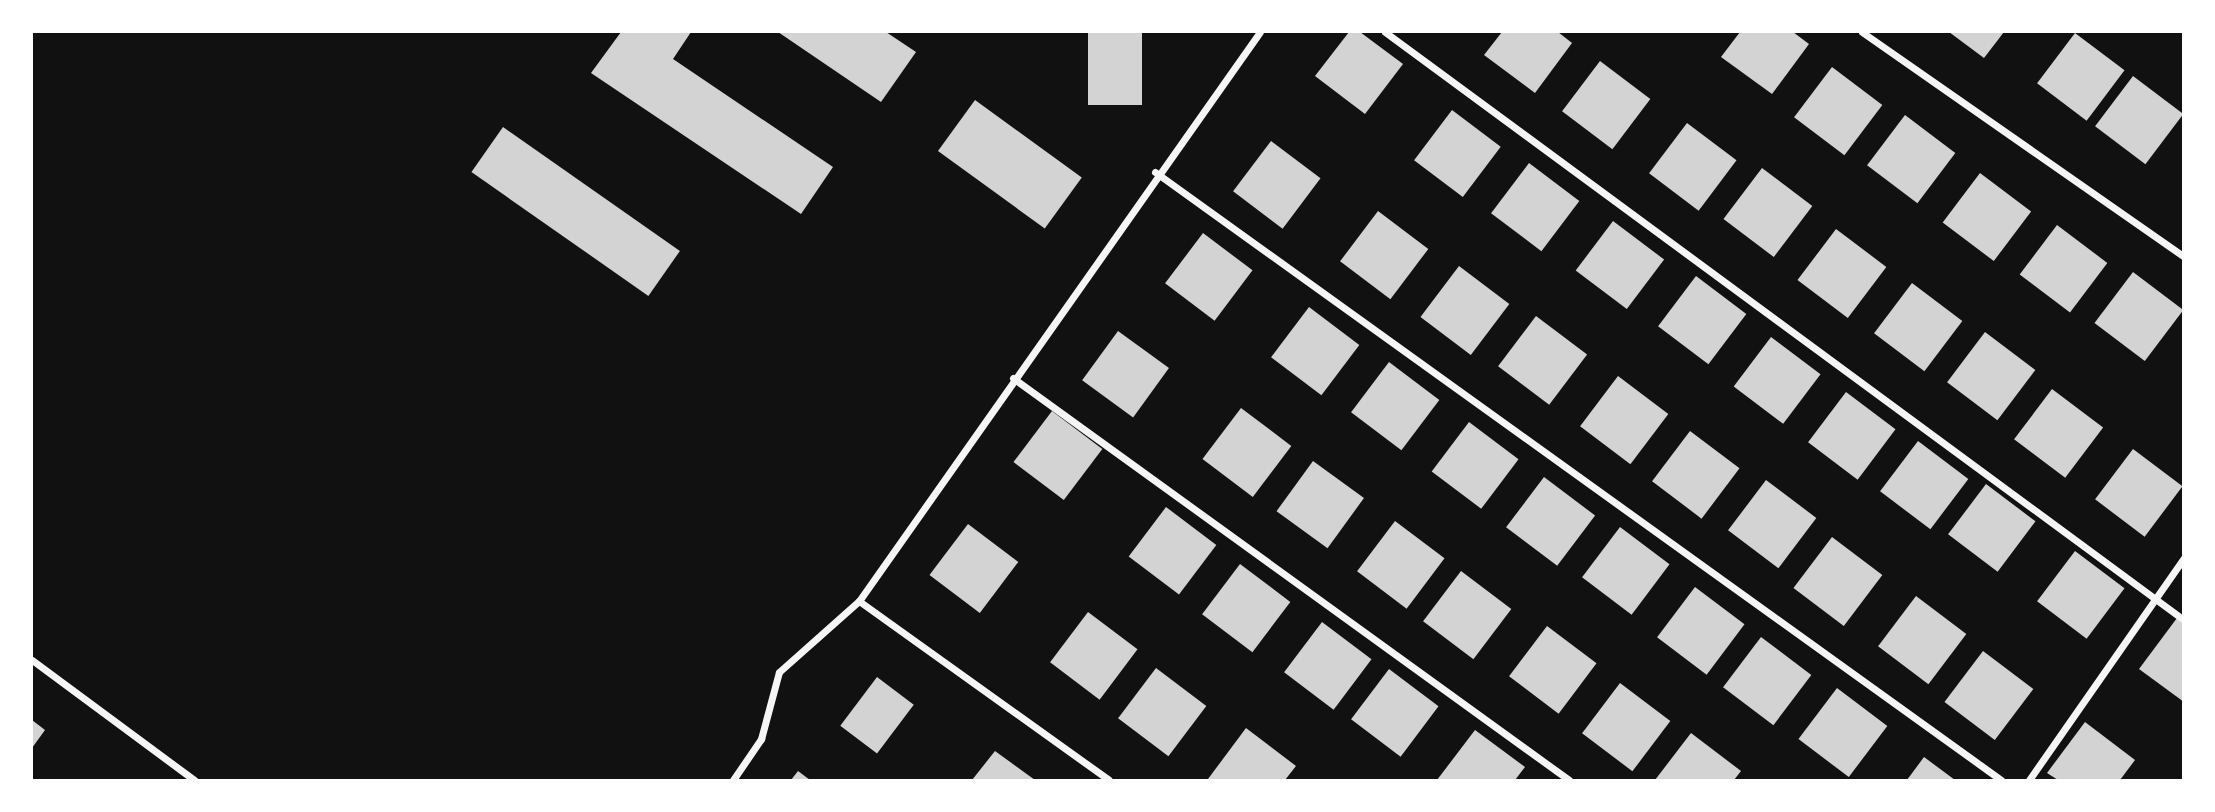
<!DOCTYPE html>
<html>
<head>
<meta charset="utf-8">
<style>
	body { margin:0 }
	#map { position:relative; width:2215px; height:812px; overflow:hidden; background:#111; font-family:Helvetica,sans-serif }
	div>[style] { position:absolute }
	.building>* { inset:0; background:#d3d3d3; transform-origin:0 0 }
	.minor>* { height:7px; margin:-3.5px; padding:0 3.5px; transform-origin:3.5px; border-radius:3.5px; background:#f5f5f5 }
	span { translate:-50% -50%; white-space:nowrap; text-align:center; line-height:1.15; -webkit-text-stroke:5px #fff; paint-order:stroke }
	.frame { position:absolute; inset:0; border:33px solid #fff; pointer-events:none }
</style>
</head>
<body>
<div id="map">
	<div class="building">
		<i style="clip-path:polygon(621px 32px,691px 32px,673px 59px,833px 167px,801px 214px,591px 73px)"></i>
		<i style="clip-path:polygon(778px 32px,886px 32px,916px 52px,881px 102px)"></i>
		<i style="left:1088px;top:32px;width:54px;height:73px"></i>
		<i style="clip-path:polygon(1349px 32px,1360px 32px,1403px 64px,1365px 114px,1315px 76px)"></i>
		<i style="clip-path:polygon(1502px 32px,1558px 32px,1572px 43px,1535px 93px,1484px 55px)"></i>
		<i style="clip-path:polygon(1740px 32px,1793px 32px,1809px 44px,1772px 94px,1721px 57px)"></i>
		<i style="clip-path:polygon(1949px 32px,2004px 32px,1984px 58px)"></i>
		<i style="left:2075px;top:33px;width:62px;height:63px;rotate:37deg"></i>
		<i style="left:1600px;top:61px;width:63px;height:63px;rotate:37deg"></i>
		<i style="left:1832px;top:67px;width:63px;height:63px;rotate:37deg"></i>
		<i style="left:2133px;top:76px;width:63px;height:63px;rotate:37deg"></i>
		<i style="left:975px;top:100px;width:132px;height:63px;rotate:36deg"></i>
		<i style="left:1452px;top:110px;width:61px;height:63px;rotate:37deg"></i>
		<i style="left:1905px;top:115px;width:63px;height:63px;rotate:37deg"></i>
		<i style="left:1687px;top:123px;width:62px;height:63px;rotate:37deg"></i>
		<i style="left:503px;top:127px;width:216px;height:55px;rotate:35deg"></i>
		<i style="left:1271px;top:141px;width:62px;height:63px;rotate:37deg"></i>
		<i style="left:1529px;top:163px;width:63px;height:63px;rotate:37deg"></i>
		<i style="left:1762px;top:168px;width:63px;height:64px;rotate:37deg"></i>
		<i style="left:1980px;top:173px;width:64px;height:62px;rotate:37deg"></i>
		<i style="left:1378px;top:211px;width:63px;height:63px;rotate:37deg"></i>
		<i style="left:1613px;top:221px;width:64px;height:62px;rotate:37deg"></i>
		<i style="left:2057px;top:225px;width:63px;height:62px;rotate:37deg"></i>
		<i style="left:1836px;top:229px;width:63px;height:64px;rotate:37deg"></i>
		<i style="left:1203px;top:233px;width:62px;height:63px;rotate:37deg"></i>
		<i style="left:1459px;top:266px;width:63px;height:64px;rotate:37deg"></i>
		<i style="left:2133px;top:272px;width:63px;height:64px;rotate:37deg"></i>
		<i style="left:1696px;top:276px;width:63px;height:63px;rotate:37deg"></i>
		<i style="left:1912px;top:283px;width:63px;height:63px;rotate:37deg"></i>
		<i style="left:1309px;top:307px;width:63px;height:63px;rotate:37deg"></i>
		<i style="left:1536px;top:316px;width:64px;height:63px;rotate:37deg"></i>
		<i style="left:1118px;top:331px;width:63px;height:61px;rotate:36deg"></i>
		<i style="left:1985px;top:332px;width:63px;height:63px;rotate:37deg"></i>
		<i style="left:1771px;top:337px;width:62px;height:62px;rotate:37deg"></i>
		<i style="left:1389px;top:362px;width:63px;height:63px;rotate:37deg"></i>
		<i style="left:1618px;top:376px;width:63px;height:63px;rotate:37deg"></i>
		<i style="left:2052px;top:389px;width:64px;height:63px;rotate:37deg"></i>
		<i style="left:1846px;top:392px;width:62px;height:63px;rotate:37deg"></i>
		<i style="left:1241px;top:408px;width:63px;height:64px;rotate:37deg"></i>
		<i style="left:1052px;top:411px;width:63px;height:64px;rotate:37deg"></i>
		<i style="left:1469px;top:422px;width:62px;height:62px;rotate:37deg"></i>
		<i style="left:1690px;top:431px;width:62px;height:63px;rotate:37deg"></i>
		<i style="left:1918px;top:441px;width:63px;height:63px;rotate:37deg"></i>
		<i style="left:2133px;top:449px;width:62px;height:63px;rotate:37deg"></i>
		<i style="left:1313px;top:461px;width:63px;height:62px;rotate:36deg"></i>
		<i style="left:1544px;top:477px;width:64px;height:63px;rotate:37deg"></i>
		<i style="left:1766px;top:480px;width:63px;height:63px;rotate:37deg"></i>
		<i style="left:1986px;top:484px;width:62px;height:63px;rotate:37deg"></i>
		<i style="left:1166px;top:507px;width:63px;height:62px;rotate:37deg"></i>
		<i style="left:1395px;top:521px;width:62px;height:63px;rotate:37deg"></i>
		<i style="left:968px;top:524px;width:63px;height:64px;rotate:37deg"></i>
		<i style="left:1620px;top:527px;width:62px;height:63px;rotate:37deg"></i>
		<i style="left:1832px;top:537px;width:63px;height:64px;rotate:37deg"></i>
		<i style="left:2075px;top:551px;width:62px;height:63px;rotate:37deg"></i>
		<i style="left:1240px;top:564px;width:63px;height:63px;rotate:37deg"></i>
		<i style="left:1461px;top:571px;width:63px;height:63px;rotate:37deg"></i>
		<i style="left:1695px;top:587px;width:62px;height:63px;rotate:37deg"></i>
		<i style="left:1916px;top:596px;width:63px;height:63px;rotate:37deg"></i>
		<i style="left:1088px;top:612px;width:62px;height:63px;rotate:37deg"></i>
		<i style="clip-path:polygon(2177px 618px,2184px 623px,2184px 702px,2139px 669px)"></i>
		<i style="left:1322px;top:622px;width:62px;height:63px;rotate:37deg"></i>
		<i style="left:1547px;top:626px;width:62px;height:63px;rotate:37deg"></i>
		<i style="left:1761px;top:637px;width:63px;height:63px;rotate:37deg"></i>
		<i style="left:1983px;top:651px;width:63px;height:64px;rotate:37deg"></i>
		<i style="left:1156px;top:668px;width:63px;height:63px;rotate:37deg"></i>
		<i style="left:1389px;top:669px;width:62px;height:63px;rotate:37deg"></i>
		<i style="left:877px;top:677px;width:46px;height:61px;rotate:37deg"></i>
		<i style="left:1620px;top:683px;width:63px;height:63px;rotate:37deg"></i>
		<i style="left:1837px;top:688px;width:63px;height:64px;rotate:37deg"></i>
		<i style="clip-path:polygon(32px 720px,45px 730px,32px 748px)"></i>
		<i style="clip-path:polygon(2085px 722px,2135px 760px,2120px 780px,2058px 780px,2047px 773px)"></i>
		<i style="clip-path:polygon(1246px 728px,1296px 766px,1285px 780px,1208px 779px)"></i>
		<i style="clip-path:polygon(1475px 730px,1525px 767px,1515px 780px,1437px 780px)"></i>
		<i style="clip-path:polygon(1691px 733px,1741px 771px,1734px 780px,1655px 780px)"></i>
		<i style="clip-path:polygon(995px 751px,1035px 780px,972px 780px)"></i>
		<i style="clip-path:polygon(1924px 757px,1955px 780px,1907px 780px)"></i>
		<i style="clip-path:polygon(798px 771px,810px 780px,791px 780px)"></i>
	</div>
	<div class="minor">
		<i style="left:1385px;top:32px;width:992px;rotate:36.35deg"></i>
		<i style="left:1862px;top:32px;width:393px;rotate:34.9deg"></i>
		<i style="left:1155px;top:172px;width:1042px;rotate:35.7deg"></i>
		<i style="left:1013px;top:378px;width:686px;rotate:35.87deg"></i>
		<i style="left:859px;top:601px;width:307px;rotate:35.6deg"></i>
		<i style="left:32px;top:660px;width:202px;rotate:36.5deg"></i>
		<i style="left:733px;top:780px;width:50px;rotate:-55.7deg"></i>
		<i style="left:761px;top:739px;width:69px;rotate:-75deg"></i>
		<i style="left:779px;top:672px;width:107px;rotate:-41.6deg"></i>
		<i style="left:859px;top:601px;width:696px;rotate:-54.83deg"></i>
		<i style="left:2029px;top:780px;width:271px;rotate:-55.1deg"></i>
	</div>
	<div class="frame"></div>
</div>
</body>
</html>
